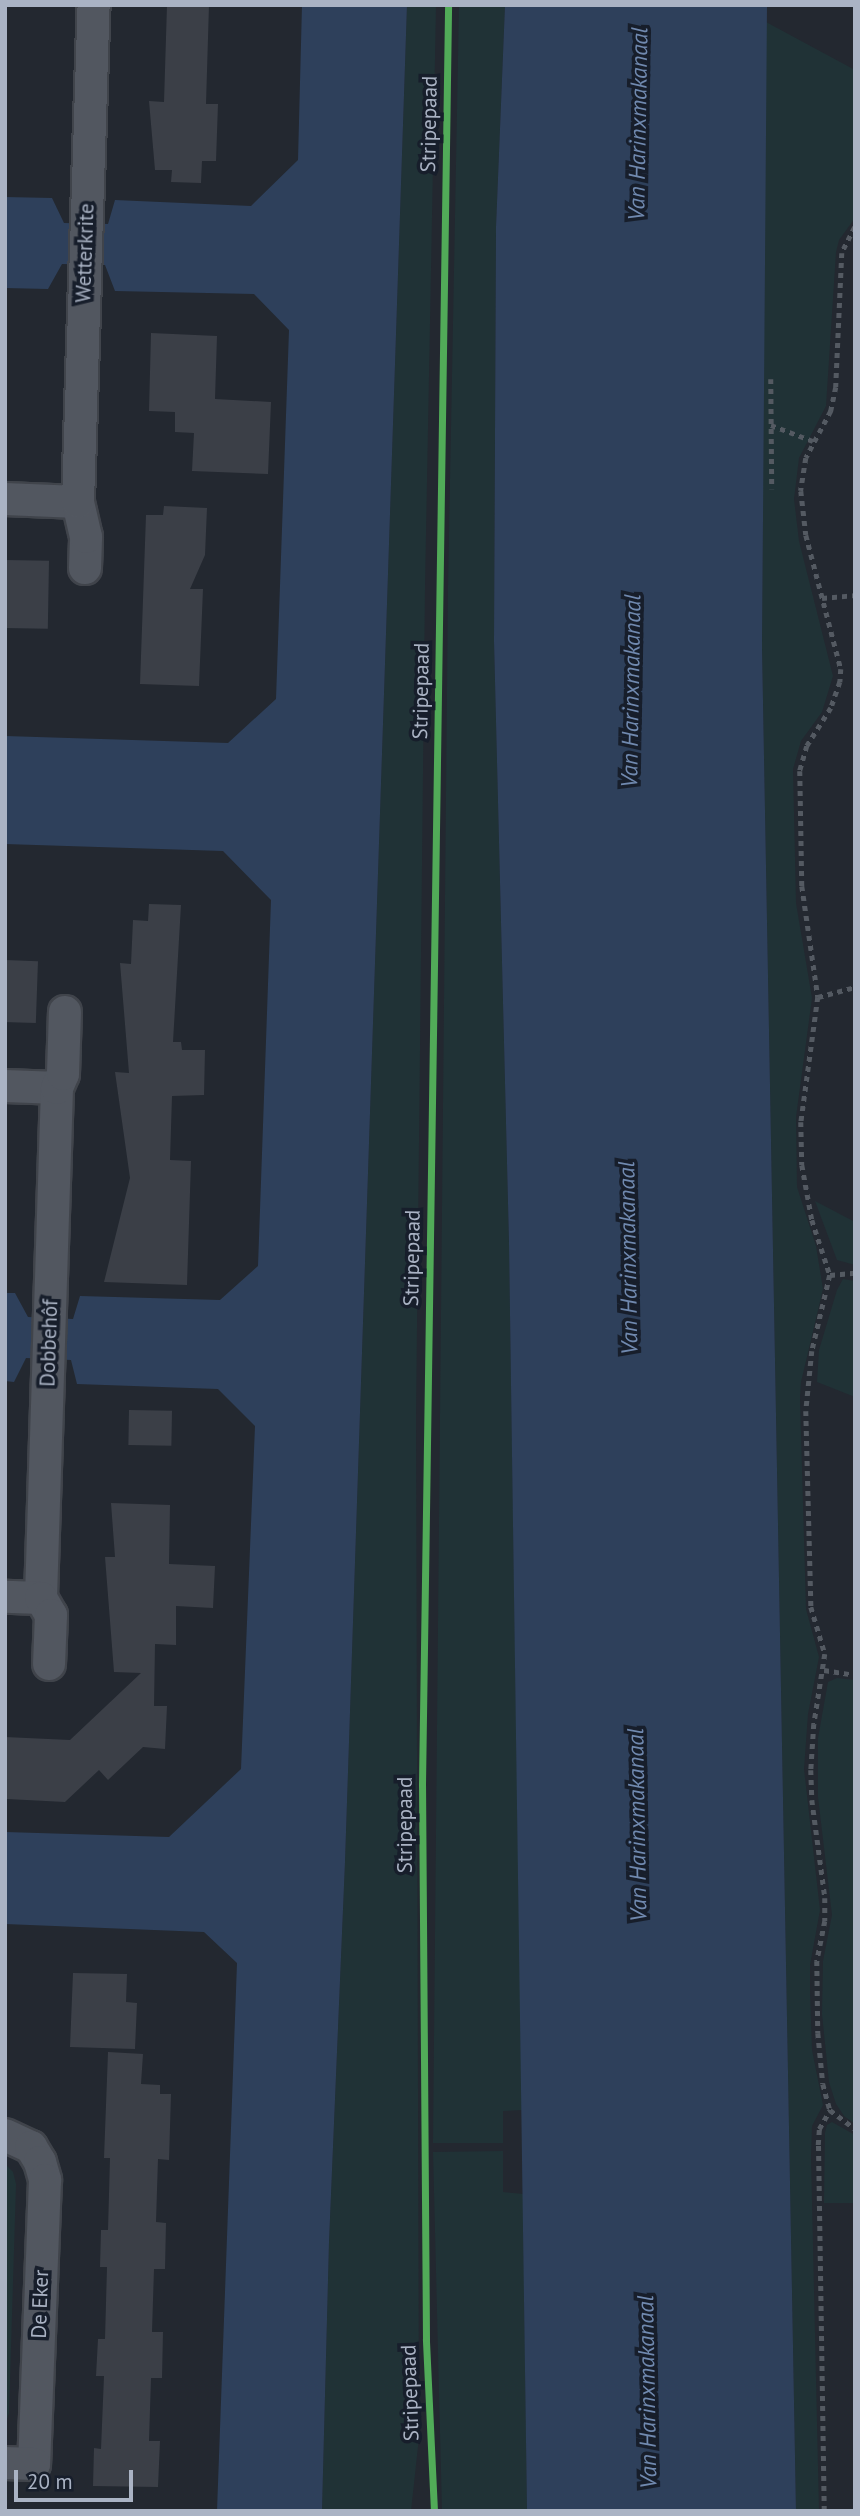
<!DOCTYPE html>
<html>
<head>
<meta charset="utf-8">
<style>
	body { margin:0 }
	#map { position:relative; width:860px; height:2516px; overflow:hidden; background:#232830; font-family:"PT Sans",sans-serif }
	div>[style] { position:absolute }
	.green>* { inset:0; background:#203236 }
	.water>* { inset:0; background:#2e405b }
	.building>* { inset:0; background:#3b3f47; transform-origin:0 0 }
	.path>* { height:4.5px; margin-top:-2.25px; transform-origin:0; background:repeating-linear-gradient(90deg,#545a62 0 5px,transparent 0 10px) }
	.roads { filter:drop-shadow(2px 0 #40444b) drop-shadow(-2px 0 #40444b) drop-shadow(0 2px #40444b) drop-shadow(0 -2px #40444b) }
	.street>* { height:32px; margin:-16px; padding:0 16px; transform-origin:16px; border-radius:16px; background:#525760 }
	.cycleway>* { height:7px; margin:-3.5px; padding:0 3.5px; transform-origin:3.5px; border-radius:3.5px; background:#51ab58 }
	span { translate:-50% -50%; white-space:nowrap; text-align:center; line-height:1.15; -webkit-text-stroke:7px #171e2b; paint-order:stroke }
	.street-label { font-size:21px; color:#aab3c4 }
	.water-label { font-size:23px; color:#7089af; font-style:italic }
	.frame { position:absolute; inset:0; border:7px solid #aab3c4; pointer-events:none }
	.scale { position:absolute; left:14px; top:2470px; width:119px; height:32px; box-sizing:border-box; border:4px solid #aab3c4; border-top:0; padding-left:9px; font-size:21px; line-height:24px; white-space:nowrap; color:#aab3c4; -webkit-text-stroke:5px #171e2b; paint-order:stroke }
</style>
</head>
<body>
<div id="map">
	<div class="green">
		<i style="clip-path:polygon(407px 5px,436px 5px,425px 587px,416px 1418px,419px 2437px,411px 2511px,322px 2511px,329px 2242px,345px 1862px)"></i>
		<i style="clip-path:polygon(459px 5px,505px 5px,496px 227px,494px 641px,509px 1243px,522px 2110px,503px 2111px,503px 2143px,433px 2143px,448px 587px)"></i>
		<i style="clip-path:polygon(766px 22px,855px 70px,855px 218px,839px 240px,836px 252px,826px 406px,799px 458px,794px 499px,799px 541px,833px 676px,822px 712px,801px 741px,793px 769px,796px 903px,812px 998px,796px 1117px,797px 1187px,816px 1246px,823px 1289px,801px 1382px,800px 1398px,806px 1609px,819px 1657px,808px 1714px,804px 1769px,820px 1910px,810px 1965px,810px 1990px,812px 2050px,823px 2105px,812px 2126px,811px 2157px,819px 2511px,796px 2511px,762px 647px)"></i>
		<i style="clip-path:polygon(815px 1201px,855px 1222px,855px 1265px,837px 1260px)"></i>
		<i style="clip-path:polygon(843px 1279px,855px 1281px,855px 1397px,817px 1382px,819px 1350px,837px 1290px)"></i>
		<i style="clip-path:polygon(837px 1678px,855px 1680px,855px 2124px,844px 2116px,836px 2104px,829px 2082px,822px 2014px,823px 1961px,832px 1915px,818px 1797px,818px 1738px,828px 1682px)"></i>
		<i style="clip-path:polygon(832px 2122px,855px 2135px,855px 2203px,824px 2203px,825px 2133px,827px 2125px)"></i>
		<i style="clip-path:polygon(503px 2151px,503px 2192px,523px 2194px,527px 2511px,442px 2511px,433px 2152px)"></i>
		<i style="clip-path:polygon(5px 2164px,13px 2172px,16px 2184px,9px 2413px,5px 2425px)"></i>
	</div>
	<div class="water">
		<i style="clip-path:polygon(302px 5px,407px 5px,345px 1862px,329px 2242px,322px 2511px,217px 2511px,237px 1963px,204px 1932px,5px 1924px,5px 1832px,169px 1837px,241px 1769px,255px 1426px,218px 1389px,77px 1384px,71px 1360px,26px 1358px,14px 1382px,5px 1381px,5px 1293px,15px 1293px,28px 1317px,73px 1319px,80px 1296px,220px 1300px,258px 1266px,271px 900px,223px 851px,5px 844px,5px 736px,228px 743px,276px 699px,289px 330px,254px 294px,115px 291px,105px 265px,62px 264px,48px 289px,5px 288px,5px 197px,52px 198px,64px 223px,108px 224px,115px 200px,251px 206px,298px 160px)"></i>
		<i style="clip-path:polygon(505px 5px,767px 5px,762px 647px,796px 2511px,527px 2511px,509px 1243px,494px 641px,496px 227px)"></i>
	</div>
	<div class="building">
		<i style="clip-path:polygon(167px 5px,209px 5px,206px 104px,218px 104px,216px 161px,202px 161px,201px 183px,171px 182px,172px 170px,155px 170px,149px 101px,164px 102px)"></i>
		<i style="clip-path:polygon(151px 333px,217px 336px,215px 399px,271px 402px,268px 474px,192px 471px,194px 433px,175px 432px,175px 412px,149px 411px)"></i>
		<i style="clip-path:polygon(164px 506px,207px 508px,205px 555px,190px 589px,203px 589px,199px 686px,140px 684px,146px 515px,163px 515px)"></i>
		<i style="left:5px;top:560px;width:44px;height:68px;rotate:1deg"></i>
		<i style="clip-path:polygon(149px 904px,181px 905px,173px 1042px,181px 1042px,182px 1050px,205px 1050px,204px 1095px,172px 1096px,170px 1160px,191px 1161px,187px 1285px,104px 1282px,130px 1178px,115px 1072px,129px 1073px,120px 963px,131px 964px,133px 920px,148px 921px)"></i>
		<i style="left:5px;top:960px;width:33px;height:62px;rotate:2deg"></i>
		<i style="left:129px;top:1410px;width:43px;height:35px;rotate:1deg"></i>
		<i style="clip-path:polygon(111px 1503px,170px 1505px,169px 1564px,215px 1566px,213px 1608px,176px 1606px,176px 1645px,155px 1644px,154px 1706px,167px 1706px,165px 1749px,143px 1747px,108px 1780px,99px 1770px,65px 1802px,7px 1799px,5px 1737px,70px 1740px,141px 1673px,114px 1672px,105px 1557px,115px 1557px)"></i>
		<i style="clip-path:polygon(73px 1973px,127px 1974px,126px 2002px,137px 2003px,135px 2049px,70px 2047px)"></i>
		<i style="clip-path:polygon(108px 2052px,143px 2054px,141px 2084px,160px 2085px,160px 2094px,171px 2094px,169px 2160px,158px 2159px,156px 2222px,166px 2223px,165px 2269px,154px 2269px,152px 2332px,163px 2332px,162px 2378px,151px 2378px,149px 2441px,160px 2441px,158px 2487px,93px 2486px,94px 2448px,101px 2449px,104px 2376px,96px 2376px,98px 2339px,105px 2339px,107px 2267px,100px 2267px,101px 2230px,108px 2230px,110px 2158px,104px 2158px)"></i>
	</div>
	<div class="path">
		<i style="left:855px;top:227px;width:29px;rotate:117deg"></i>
		<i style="left:842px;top:253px;width:134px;rotate:92.6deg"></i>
		<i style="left:836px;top:387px;width:25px;rotate:102deg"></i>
		<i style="left:831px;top:411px;width:53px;rotate:118deg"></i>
		<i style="left:806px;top:458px;width:33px;rotate:99deg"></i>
		<i style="left:801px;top:491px;width:44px;rotate:83.5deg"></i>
		<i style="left:806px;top:535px;width:138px;rotate:75.4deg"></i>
		<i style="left:841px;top:669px;width:13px;rotate:94deg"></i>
		<i style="left:840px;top:682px;width:28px;rotate:109deg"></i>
		<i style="left:831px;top:708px;width:45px;rotate:122.3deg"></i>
		<i style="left:807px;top:746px;width:26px;rotate:106deg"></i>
		<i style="left:800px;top:771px;width:115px;rotate:89deg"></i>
		<i style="left:802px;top:886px;width:112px;rotate:81.8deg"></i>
		<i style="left:818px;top:997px;width:126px;rotate:97.7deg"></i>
		<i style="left:801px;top:1122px;width:43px;rotate:88.7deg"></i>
		<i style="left:802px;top:1165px;width:56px;rotate:79.7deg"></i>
		<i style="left:812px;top:1220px;width:58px;rotate:71.9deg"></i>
		<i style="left:830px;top:1275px;width:78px;rotate:103.3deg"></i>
		<i style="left:812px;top:1351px;width:60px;rotate:95.7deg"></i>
		<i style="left:806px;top:1411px;width:196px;rotate:88.5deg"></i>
		<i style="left:811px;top:1607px;width:49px;rotate:73.4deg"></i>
		<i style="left:825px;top:1654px;width:71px;rotate:98.9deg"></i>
		<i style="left:814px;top:1724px;width:46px;rotate:93.7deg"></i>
		<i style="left:811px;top:1770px;width:30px;rotate:88deg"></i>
		<i style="left:812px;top:1800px;width:99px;rotate:82.4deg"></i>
		<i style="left:825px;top:1898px;width:23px;rotate:90deg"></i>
		<i style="left:825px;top:1921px;width:41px;rotate:101.3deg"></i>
		<i style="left:817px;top:1961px;width:72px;rotate:89.2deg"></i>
		<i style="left:818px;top:2033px;width:51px;rotate:84.4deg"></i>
		<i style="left:823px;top:2084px;width:27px;rotate:75deg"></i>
		<i style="left:830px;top:2110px;width:31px;rotate:37deg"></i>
		<i style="left:771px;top:379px;width:110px;rotate:89.5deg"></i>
		<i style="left:771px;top:425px;width:45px;rotate:20.9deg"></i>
		<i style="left:822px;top:598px;width:33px;rotate:-5deg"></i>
		<i style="left:818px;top:997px;width:38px;rotate:-15deg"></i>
		<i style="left:830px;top:1275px;width:25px;rotate:-5deg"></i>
		<i style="left:824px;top:1670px;width:31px;rotate:9deg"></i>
		<i style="left:824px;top:2511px;width:366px;rotate:-90.9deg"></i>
		<i style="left:818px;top:2145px;width:16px;rotate:-86deg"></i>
		<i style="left:819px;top:2129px;width:22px;rotate:-60deg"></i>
	</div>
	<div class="roads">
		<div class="street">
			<i style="left:5px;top:499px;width:73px;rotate:2.4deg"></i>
			<i style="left:85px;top:568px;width:31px;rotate:-88deg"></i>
			<i style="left:86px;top:537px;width:36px;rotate:-103deg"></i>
			<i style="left:78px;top:502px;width:497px;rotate:-88.2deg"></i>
			<i style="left:5px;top:1086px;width:52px;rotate:2.2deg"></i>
			<i style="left:57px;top:1088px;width:510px;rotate:91.8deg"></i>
			<i style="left:41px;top:1598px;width:36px;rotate:-178deg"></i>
			<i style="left:57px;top:1088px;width:15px;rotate:-67deg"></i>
			<i style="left:63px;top:1074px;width:62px;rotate:-88.2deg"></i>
			<i style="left:41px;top:1598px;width:20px;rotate:60deg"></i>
			<i style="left:51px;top:1615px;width:49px;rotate:92.3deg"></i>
			<i style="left:5px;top:2135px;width:29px;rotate:25deg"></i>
			<i style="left:31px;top:2147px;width:17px;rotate:59deg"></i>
			<i style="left:40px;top:2162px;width:19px;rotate:74deg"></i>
			<i style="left:45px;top:2180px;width:284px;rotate:92.2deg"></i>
			<i style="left:34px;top:2464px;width:29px;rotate:-178deg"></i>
		</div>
	</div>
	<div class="cycleway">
		<i style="left:434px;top:2511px;width:172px;rotate:-92.7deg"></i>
		<i style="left:426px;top:2339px;width:554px;rotate:-90.41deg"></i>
		<i style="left:422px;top:1785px;width:1780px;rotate:-89.16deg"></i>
	</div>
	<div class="street-label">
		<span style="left:429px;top:124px;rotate:-89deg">Stripepaad</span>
		<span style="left:85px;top:253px;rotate:-88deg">Wetterkrite</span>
		<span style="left:421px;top:691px;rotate:-89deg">Stripepaad</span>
		<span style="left:412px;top:1258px;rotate:-89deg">Stripepaad</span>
		<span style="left:49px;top:1343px;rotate:-88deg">Dobbehôf</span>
		<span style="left:405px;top:1825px;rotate:-90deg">Stripepaad</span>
		<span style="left:40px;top:2304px;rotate:-88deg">De Eker</span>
		<span style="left:410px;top:2393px;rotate:-92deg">Stripepaad</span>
	</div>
	<div class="water-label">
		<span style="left:638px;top:124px;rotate:-89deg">Van Harinxmakanaal</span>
		<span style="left:631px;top:691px;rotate:-89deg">Van Harinxmakanaal</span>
		<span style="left:628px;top:1258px;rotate:-91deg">Van Harinxmakanaal</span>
		<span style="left:637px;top:1825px;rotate:-91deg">Van Harinxmakanaal</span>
		<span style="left:647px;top:2392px;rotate:-91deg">Van Harinxmakanaal</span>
	</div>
	<div class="frame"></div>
	<div class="scale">20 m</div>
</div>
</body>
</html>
